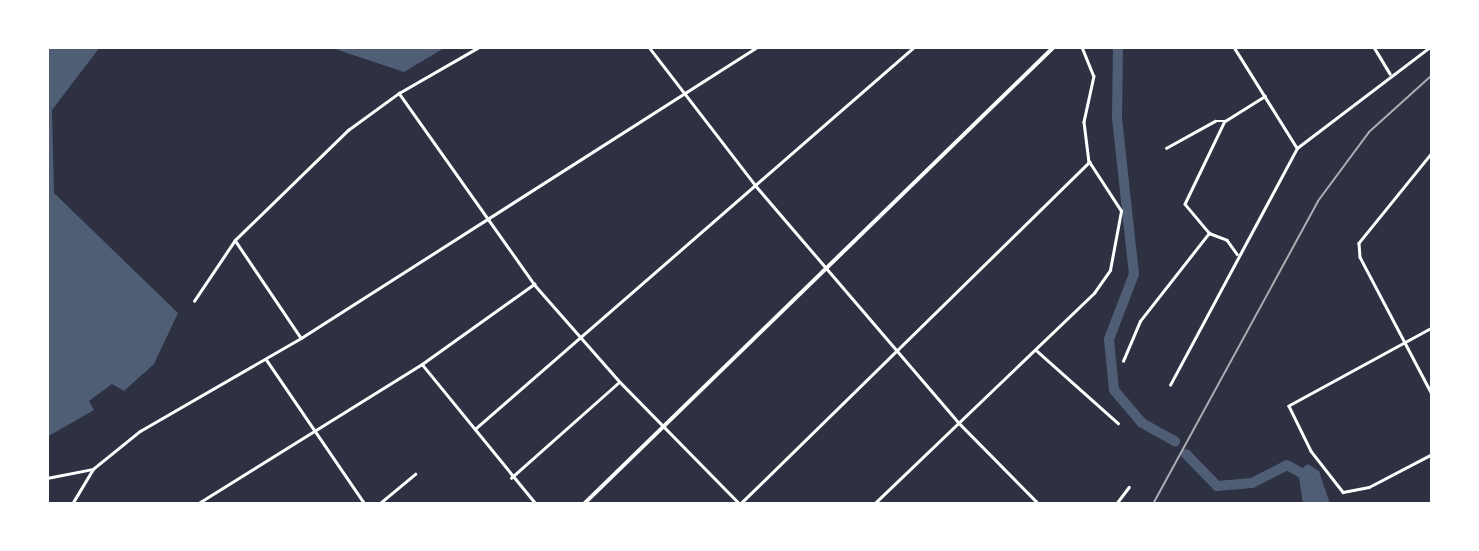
<!DOCTYPE html>
<html>
<head>
<meta charset="utf-8">
<style>
	body { margin:0 }
	#map { position:relative; width:1479px; height:551px; overflow:hidden; background:#2d3142; font-family:"Source Sans 3",sans-serif }
	div>[style] { position:absolute }
	.water>* { inset:0; background:#4f5d75 }
	.river>* { height:10px; margin:-5px; padding:0 5px; transform-origin:5px; border-radius:5px; background:#4f5d75 }
	.minor>* { height:2.5px; margin:-1.25px; padding:0 1.25px; transform-origin:1.25px; border-radius:1.25px; background:#fff }
	.secondary>* { height:3.5px; margin:-1.75px; padding:0 1.75px; transform-origin:1.75px; border-radius:1.75px; background:#fff }
	.rail>* { height:2px; margin:-1px; padding:0 1px; transform-origin:1px; border-radius:1px; background:#abadb3 }
	span { translate:-50% -50%; white-space:nowrap; text-align:center; line-height:1.15; -webkit-text-stroke:5px #fff; paint-order:stroke }
	.frame { position:absolute; inset:0; border:49px solid #fff; pointer-events:none }
</style>
</head>
<body>
<div id="map">
	<div class="water">
		<i style="clip-path:polygon(47px 47px,100px 47px,52px 110px,54px 193px,178px 313px,154px 364px,124px 391px,112px 384px,89px 401px,94px 410px,47px 437px)"></i>
		<i style="clip-path:polygon(329px 47px,446px 47px,404px 72px)"></i>
		<i style="clip-path:polygon(1308px 464px,1319px 471px,1330px 504px,1303px 504px,1298px 471px)"></i>
	</div>
	<div class="river">
		<i style="left:1118px;top:47px;width:71px;rotate:90.8deg"></i>
		<i style="left:1117px;top:118px;width:157px;rotate:83.8deg"></i>
		<i style="left:1134px;top:274px;width:70px;rotate:111deg"></i>
		<i style="left:1109px;top:339px;width:51px;rotate:84.4deg"></i>
		<i style="left:1114px;top:390px;width:43px;rotate:49.7deg"></i>
		<i style="left:1142px;top:423px;width:38px;rotate:29deg"></i>
		<i style="left:1186px;top:454px;width:45px;rotate:45.9deg"></i>
		<i style="left:1217px;top:486px;width:35px;rotate:-5deg"></i>
		<i style="left:1252px;top:483px;width:39px;rotate:-27deg"></i>
		<i style="left:1287px;top:465px;width:29px;rotate:29deg"></i>
		<i style="left:1312px;top:479px;width:26px;rotate:72deg"></i>
	</div>
	<div class="minor">
		<i style="left:649px;top:47px;width:175px;rotate:52.4deg"></i>
		<i style="left:756px;top:186px;width:311px;rotate:49.4deg"></i>
		<i style="left:958px;top:422px;width:115px;rotate:45.4deg"></i>
		<i style="left:1082px;top:47px;width:31px;rotate:68deg"></i>
		<i style="left:1094px;top:76px;width:47px;rotate:102.3deg"></i>
		<i style="left:1084px;top:122px;width:40px;rotate:82.9deg"></i>
		<i style="left:1234px;top:47px;width:119px;rotate:58deg"></i>
		<i style="left:1374px;top:47px;width:31px;rotate:59deg"></i>
		<i style="left:399px;top:93px;width:234px;rotate:54.7deg"></i>
		<i style="left:534px;top:284px;width:130px;rotate:48.7deg"></i>
		<i style="left:620px;top:382px;width:171px;rotate:45.5deg"></i>
		<i style="left:1225px;top:121px;width:92px;rotate:115.7deg"></i>
		<i style="left:1185px;top:204px;width:38px;rotate:50deg"></i>
		<i style="left:1209px;top:233px;width:19px;rotate:21deg"></i>
		<i style="left:1227px;top:240px;width:17px;rotate:54deg"></i>
		<i style="left:1166px;top:148px;width:56px;rotate:-28.9deg"></i>
		<i style="left:1215px;top:121px;width:10px"></i>
		<i style="left:1225px;top:121px;width:47px;rotate:-32deg"></i>
		<i style="left:1432px;top:153px;width:116px;rotate:129deg"></i>
		<i style="left:1359px;top:243px;width:14px;rotate:86deg"></i>
		<i style="left:1360px;top:257px;width:155px;rotate:62.3deg"></i>
		<i style="left:235px;top:240px;width:118px;rotate:56deg"></i>
		<i style="left:194px;top:301px;width:73px;rotate:-56.1deg"></i>
		<i style="left:235px;top:240px;width:158px;rotate:-44.2deg"></i>
		<i style="left:348px;top:130px;width:63px;rotate:-36deg"></i>
		<i style="left:399px;top:93px;width:92px;rotate:-29.9deg"></i>
		<i style="left:1432px;top:328px;width:163px;rotate:151.4deg"></i>
		<i style="left:1289px;top:406px;width:50px;rotate:63.9deg"></i>
		<i style="left:1311px;top:451px;width:52px;rotate:52deg"></i>
		<i style="left:1343px;top:492px;width:26px;rotate:-11deg"></i>
		<i style="left:1369px;top:487px;width:71px;rotate:-27.6deg"></i>
		<i style="left:1036px;top:350px;width:110px;rotate:41.7deg"></i>
		<i style="left:266px;top:359px;width:176px;rotate:55.7deg"></i>
		<i style="left:1123px;top:361px;width:43px;rotate:-67deg"></i>
		<i style="left:1140px;top:321px;width:112px;rotate:-51.9deg"></i>
		<i style="left:422px;top:364px;width:181px;rotate:50.8deg"></i>
		<i style="left:1170px;top:385px;width:269px;rotate:-61.8deg"></i>
		<i style="left:1297px;top:148px;width:167px;rotate:-37.2deg"></i>
		<i style="left:475px;top:429px;width:582px;rotate:-41.03deg"></i>
		<i style="left:47px;top:478px;width:47px;rotate:-11.1deg"></i>
		<i style="left:93px;top:469px;width:60px;rotate:-39deg"></i>
		<i style="left:140px;top:431px;width:186px;rotate:-30deg"></i>
		<i style="left:301px;top:338px;width:541px;rotate:-32.54deg"></i>
		<i style="left:511px;top:478px;width:144px;rotate:-41.6deg"></i>
		<i style="left:72px;top:504px;width:39px;rotate:-59deg"></i>
		<i style="left:197px;top:504px;width:265px;rotate:-31.9deg"></i>
		<i style="left:422px;top:364px;width:138px;rotate:-35.5deg"></i>
		<i style="left:379px;top:504px;width:47px;rotate:-39.8deg"></i>
		<i style="left:740px;top:504px;width:489px;rotate:-44.4deg"></i>
		<i style="left:874px;top:504px;width:305px;rotate:-43.8deg"></i>
		<i style="left:1094px;top:293px;width:28px;rotate:-55deg"></i>
		<i style="left:1110px;top:270px;width:60px;rotate:-79.4deg"></i>
		<i style="left:1121px;top:211px;width:59px;rotate:-123.1deg"></i>
		<i style="left:1116px;top:504px;width:21px;rotate:-53deg"></i>
	</div>
	<div class="secondary">
		<i style="left:584px;top:504px;width:656px;rotate:-44.2deg"></i>
	</div>
	<div class="rail">
		<i style="left:1153px;top:504px;width:345px;rotate:-61.4deg"></i>
		<i style="left:1318px;top:201px;width:86px;rotate:-53.5deg"></i>
		<i style="left:1369px;top:132px;width:85px;rotate:-42.1deg"></i>
	</div>
	<div class="frame"></div>
</div>
</body>
</html>
